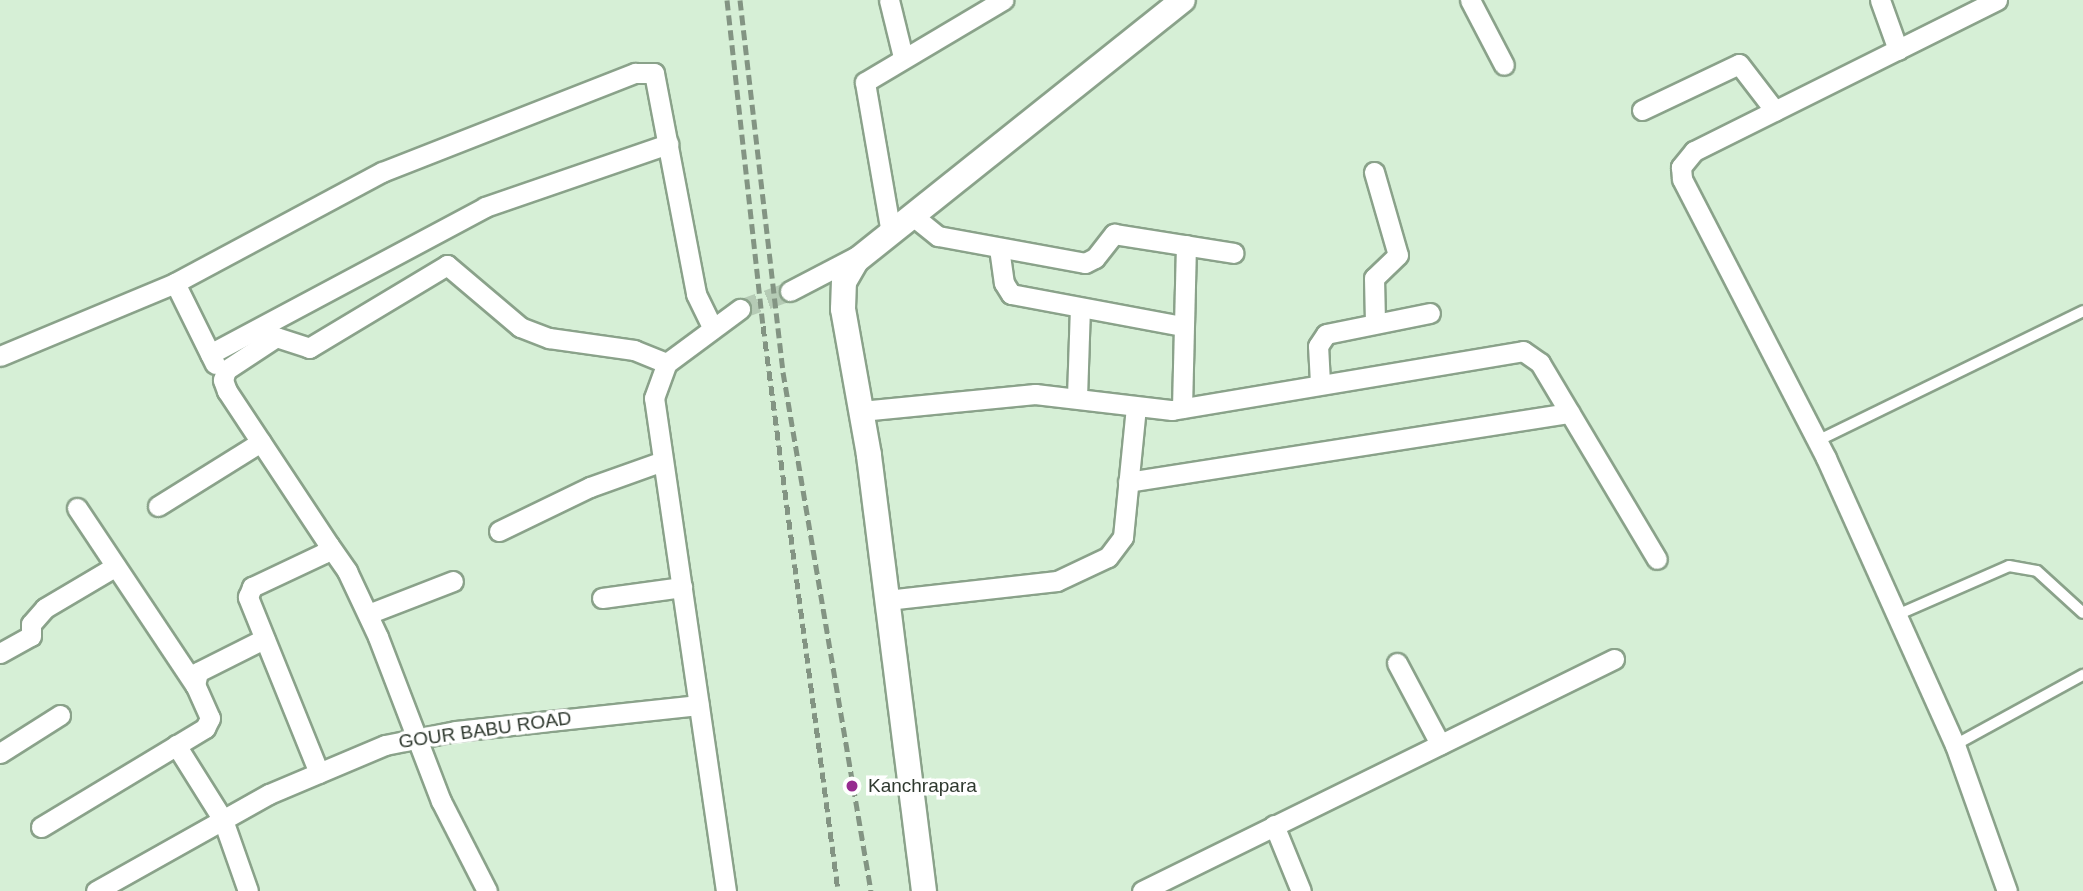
<!DOCTYPE html>
<html>
<head>
<meta charset="utf-8">
<style>
	body { margin:0 }
	#map { position:relative; width:2083px; height:891px; overflow:hidden; background:#d6efd6; font-family:Arial,sans-serif }
	div>[style] { position:absolute }
	.minor-tunnel>* { height:19px; margin-top:-9.5px; transform-origin:0; background:repeating-linear-gradient(90deg,#b5cbb5 0 19px,transparent 0 29px) }
	.roads { filter:drop-shadow(2px 0 #8aa28a) drop-shadow(-2px 0 #8aa28a) drop-shadow(0 2px #8aa28a) drop-shadow(0 -2px #8aa28a) }
	.service>* { height:10px; margin:-5px; padding:0 5px; transform-origin:5px; border-radius:5px; background:#fff }
	.minor>* { height:19px; margin:-9.5px; padding:0 9.5px; transform-origin:9.5px; border-radius:9.5px; background:#fff }
	.tertiary>* { height:24px; margin:-12px; padding:0 12px; transform-origin:12px; border-radius:12px; background:#fff }
	.rail>* { height:5px; margin-top:-2.5px; transform-origin:0; background:repeating-linear-gradient(90deg,#839483 0 10px,transparent 0 15px) }
	.dots>* { width:19px; height:19px; translate:-50% -50%; box-sizing:border-box; border:4px solid #fff; border-radius:50% }
	span { translate:-50% -50%; white-space:nowrap; text-align:center; line-height:1.15; -webkit-text-stroke:7px #fff; paint-order:stroke }
	.street-label { font-size:19px; color:#2f392f }
	.poi-label { font-size:19px; color:#2f392f }
	.left { translate:0 -50%; text-align:left }
</style>
</head>
<body>
<div id="map">
	<div class="minor-tunnel">
		<i style="left:740px;top:309px;width:53px;rotate:-19.8deg"></i>
	</div>
	<div class="roads">
		<div class="service">
			<i style="left:1817px;top:441px;width:296px;rotate:-26deg"></i>
			<i style="left:1897px;top:615px;width:122px;rotate:-23.6deg"></i>
			<i style="left:2009px;top:566px;width:28px;rotate:10deg"></i>
			<i style="left:2037px;top:571px;width:62px;rotate:42.4deg"></i>
			<i style="left:1955px;top:745px;width:146px;rotate:-28.7deg"></i>
		</div>
		<div class="minor">
			<i style="left:889px;top:0;width:59px;rotate:76.2deg"></i>
			<i style="left:1470px;top:0;width:73px;rotate:62.4deg"></i>
			<i style="left:1880px;top:0;width:53px;rotate:70.2deg"></i>
			<i style="left:1997px;top:0;width:339px;rotate:153.5deg"></i>
			<i style="left:1694px;top:151px;width:21px;rotate:129deg"></i>
			<i style="left:1681px;top:167px;width:12px;rotate:85deg"></i>
			<i style="left:1682px;top:179px;width:314px;rotate:62.7deg"></i>
			<i style="left:1826px;top:458px;width:315px;rotate:65.8deg"></i>
			<i style="left:1955px;top:745px;width:155px;rotate:70.4deg"></i>
			<i style="left:1642px;top:110px;width:107px;rotate:-25.4deg"></i>
			<i style="left:1739px;top:64px;width:59px;rotate:52.5deg"></i>
			<i style="left:1374px;top:172px;width:86px;rotate:73.9deg"></i>
			<i style="left:1398px;top:255px;width:33px;rotate:136deg"></i>
			<i style="left:1374px;top:278px;width:45px;rotate:88.7deg"></i>
			<i style="left:913px;top:216px;width:32px;rotate:39deg"></i>
			<i style="left:938px;top:236px;width:149px;rotate:10.4deg"></i>
			<i style="left:1085px;top:263px;width:11px;rotate:-27deg"></i>
			<i style="left:1095px;top:258px;width:31px;rotate:-52deg"></i>
			<i style="left:1114px;top:234px;width:121px;rotate:9deg"></i>
			<i style="left:891px;top:233px;width:153px;rotate:-99.8deg"></i>
			<i style="left:865px;top:82px;width:161px;rotate:-30.7deg"></i>
			<i style="left:999px;top:248px;width:35px;rotate:82deg"></i>
			<i style="left:1004px;top:283px;width:13px;rotate:58deg"></i>
			<i style="left:1011px;top:294px;width:174px;rotate:10.6deg"></i>
			<i style="left:175px;top:283px;width:90px;rotate:63.7deg"></i>
			<i style="left:790px;top:291px;width:80px;rotate:-27.5deg"></i>
			<i style="left:210px;top:354px;width:312px;rotate:-28.1deg"></i>
			<i style="left:485px;top:207px;width:194px;rotate:-19deg"></i>
			<i style="left:0;top:356px;width:190px;rotate:-22.6deg"></i>
			<i style="left:175px;top:283px;width:235px;rotate:-28.2deg"></i>
			<i style="left:382px;top:172px;width:272px;rotate:-21.4deg"></i>
			<i style="left:635px;top:73px;width:19px"></i>
			<i style="left:654px;top:73px;width:225px;rotate:79.2deg"></i>
			<i style="left:696px;top:294px;width:37px;rotate:64deg"></i>
			<i style="left:1320px;top:383px;width:37px;rotate:-93deg"></i>
			<i style="left:1318px;top:346px;width:14px;rotate:-56deg"></i>
			<i style="left:1326px;top:334px;width:106px;rotate:-11.4deg"></i>
			<i style="left:1077px;top:397px;width:89px;rotate:-88.1deg"></i>
			<i style="left:1182px;top:408px;width:163px;rotate:-88.6deg"></i>
			<i style="left:861px;top:411px;width:175px;rotate:-5.6deg"></i>
			<i style="left:1035px;top:394px;width:138px;rotate:6.7deg"></i>
			<i style="left:1172px;top:410px;width:356px;rotate:-9.5deg"></i>
			<i style="left:1523px;top:351px;width:21px;rotate:35deg"></i>
			<i style="left:1540px;top:363px;width:228px;rotate:59.2deg"></i>
			<i style="left:1128px;top:482px;width:447px;rotate:-8.9deg"></i>
			<i style="left:158px;top:506px;width:121px;rotate:-31.9deg"></i>
			<i style="left:77px;top:508px;width:213px;rotate:56.3deg"></i>
			<i style="left:499px;top:531px;width:101px;rotate:-25.8deg"></i>
			<i style="left:590px;top:487px;width:77px;rotate:-19.6deg"></i>
			<i style="left:329px;top:545px;width:32px;rotate:55deg"></i>
			<i style="left:347px;top:571px;width:73px;rotate:64.8deg"></i>
			<i style="left:378px;top:637px;width:176px;rotate:69deg"></i>
			<i style="left:441px;top:801px;width:101px;rotate:62.9deg"></i>
			<i style="left:602px;top:598px;width:81px;rotate:-7.8deg"></i>
			<i style="left:887px;top:600px;width:171px;rotate:-6.4deg"></i>
			<i style="left:1057px;top:581px;width:56px;rotate:-25.2deg"></i>
			<i style="left:1108px;top:557px;width:25px;rotate:-53deg"></i>
			<i style="left:1123px;top:537px;width:131px;rotate:-84.3deg"></i>
			<i style="left:368px;top:614px;width:91px;rotate:-21.2deg"></i>
			<i style="left:0;top:653px;width:35px;rotate:-29deg"></i>
			<i style="left:31px;top:636px;width:12px;rotate:-90deg"></i>
			<i style="left:31px;top:624px;width:21px;rotate:-49deg"></i>
			<i style="left:45px;top:608px;width:82px;rotate:-30.6deg"></i>
			<i style="left:1397px;top:663px;width:92px;rotate:62deg"></i>
			<i style="left:176px;top:745px;width:89px;rotate:57.9deg"></i>
			<i style="left:223px;top:820px;width:75px;rotate:70.6deg"></i>
			<i style="left:0;top:753px;width:71px;rotate:-32.3deg"></i>
			<i style="left:319px;top:773px;width:190px;rotate:-112deg"></i>
			<i style="left:248px;top:597px;width:11px;rotate:-68deg"></i>
			<i style="left:252px;top:587px;width:80px;rotate:-25.3deg"></i>
			<i style="left:324px;top:553px;width:9px;rotate:-58deg"></i>
			<i style="left:329px;top:545px;width:185px;rotate:-123.5deg"></i>
			<i style="left:227px;top:391px;width:12px;rotate:-110deg"></i>
			<i style="left:223px;top:380px;width:10px;rotate:-73deg"></i>
			<i style="left:226px;top:370px;width:60px;rotate:-33.4deg"></i>
			<i style="left:276px;top:337px;width:35px;rotate:18deg"></i>
			<i style="left:309px;top:348px;width:161px;rotate:-31deg"></i>
			<i style="left:447px;top:265px;width:96px;rotate:40.3deg"></i>
			<i style="left:520px;top:327px;width:31px;rotate:21deg"></i>
			<i style="left:549px;top:338px;width:86px;rotate:8deg"></i>
			<i style="left:634px;top:350px;width:35px;rotate:22deg"></i>
			<i style="left:1274px;top:825px;width:71px;rotate:67.8deg"></i>
			<i style="left:41px;top:827px;width:192px;rotate:-31.1deg"></i>
			<i style="left:205px;top:728px;width:11px;rotate:-63deg"></i>
			<i style="left:210px;top:718px;width:36px;rotate:-114deg"></i>
			<i style="left:195px;top:685px;width:13px;rotate:-77deg"></i>
			<i style="left:198px;top:672px;width:74px;rotate:-26.6deg"></i>
			<i style="left:96px;top:891px;width:198px;rotate:-29.3deg"></i>
			<i style="left:269px;top:794px;width:126px;rotate:-22.9deg"></i>
			<i style="left:385px;top:745px;width:72px;rotate:-11.2deg"></i>
			<i style="left:456px;top:731px;width:244px;rotate:-6.1deg"></i>
			<i style="left:726px;top:891px;width:498px;rotate:-98.3deg"></i>
			<i style="left:654px;top:398px;width:37px;rotate:-70deg"></i>
			<i style="left:667px;top:363px;width:91px;rotate:-36.5deg"></i>
			<i style="left:1142px;top:891px;width:526px;rotate:-26.18deg"></i>
		</div>
		<div class="tertiary">
			<i style="left:924px;top:891px;width:439px;rotate:-97.2deg"></i>
			<i style="left:869px;top:455px;width:148px;rotate:-100.1deg"></i>
			<i style="left:843px;top:309px;width:27px;rotate:-88deg"></i>
			<i style="left:844px;top:282px;width:24px;rotate:-60deg"></i>
			<i style="left:856px;top:261px;width:418px;rotate:-38.6deg"></i>
		</div>
	</div>
	<div class="rail">
		<i style="left:727px;top:0;width:328px;rotate:83.7deg"></i>
		<i style="left:763px;top:326px;width:570px;rotate:82.44deg"></i>
		<i style="left:740px;top:0;width:374px;rotate:83.4deg"></i>
		<i style="left:783px;top:372px;width:526px;rotate:80.38deg"></i>
	</div>
	<div class="dots">
		<i style="left:852px;top:786px;background:#962c8f"></i>
	</div>
	<div class="street-label">
		<span style="left:485px;top:730px;rotate:-8deg">GOUR BABU ROAD</span>
	</div>
	<div class="poi-label">
		<span class="left" style="left:868px;top:786px">Kanchrapara</span>
	</div>
</div>
</body>
</html>
